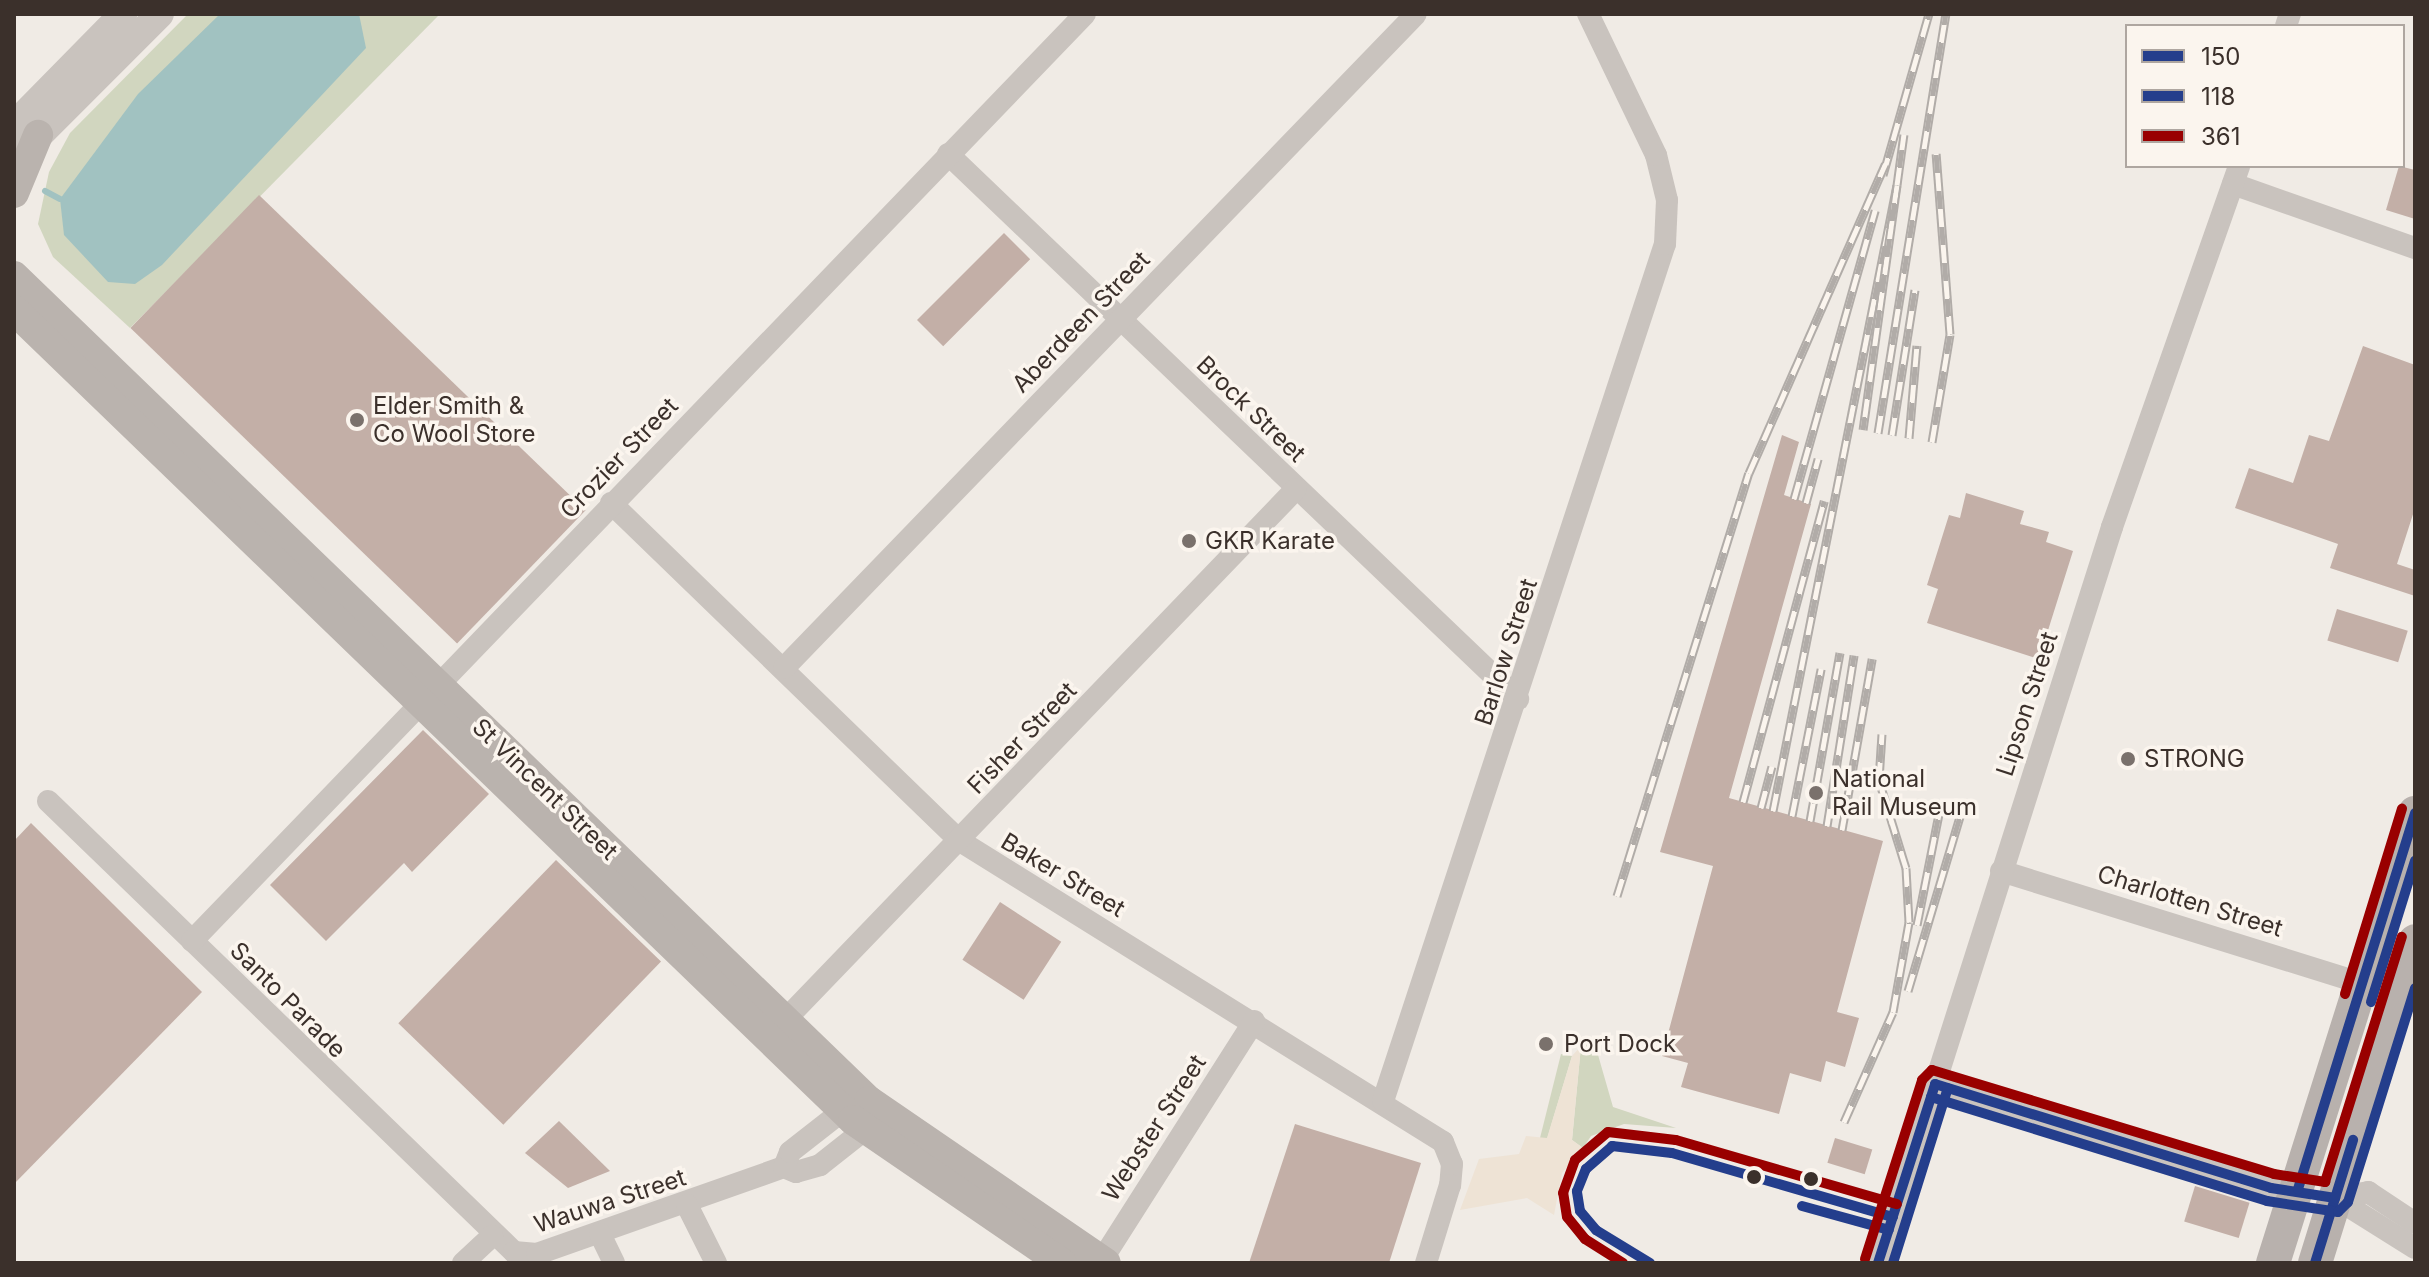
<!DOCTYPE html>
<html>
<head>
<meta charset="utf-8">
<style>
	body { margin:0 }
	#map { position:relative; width:2429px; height:1277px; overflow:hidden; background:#f0ebe5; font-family:Inter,sans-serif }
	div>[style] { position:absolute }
	.green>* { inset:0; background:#d1d6bf }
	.plaza>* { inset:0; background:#eee3d5 }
	.water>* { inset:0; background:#a1c2c1 }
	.stream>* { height:6px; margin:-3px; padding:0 3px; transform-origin:3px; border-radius:3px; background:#a1c2c1 }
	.building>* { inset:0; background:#c3afa7; transform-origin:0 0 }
	.minor>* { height:22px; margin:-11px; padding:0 11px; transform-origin:11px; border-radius:11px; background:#c9c3be }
	.tertiary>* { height:28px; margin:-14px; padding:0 14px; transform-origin:14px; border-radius:14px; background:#c9c3be }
	.secondary>* { height:30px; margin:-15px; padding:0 15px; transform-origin:15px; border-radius:15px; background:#bab3ae }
	.primary>* { height:34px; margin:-17px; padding:0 17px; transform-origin:17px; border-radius:17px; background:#b8b1ad }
	.rail>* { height:9px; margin-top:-4.5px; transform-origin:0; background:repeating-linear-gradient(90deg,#fbf5ee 0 18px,#b1aca8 0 36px); box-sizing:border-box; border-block:2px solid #b1aca8 }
	.bus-1>* { height:10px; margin:-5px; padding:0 5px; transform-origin:5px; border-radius:5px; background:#243e8c }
	.bus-2>* { height:10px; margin:-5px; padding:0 5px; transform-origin:5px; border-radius:5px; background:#243e8c }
	.bus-3>* { height:10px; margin:-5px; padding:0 5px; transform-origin:5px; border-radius:5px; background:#900 }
	.dots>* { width:22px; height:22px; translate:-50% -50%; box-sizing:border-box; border:4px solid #fbf5ee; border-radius:50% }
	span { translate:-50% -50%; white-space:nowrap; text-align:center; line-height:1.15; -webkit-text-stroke:7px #fbf5ee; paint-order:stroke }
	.street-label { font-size:24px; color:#3b302b }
	.poi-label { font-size:24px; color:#3b302b }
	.left { translate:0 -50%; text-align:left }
	.frame { position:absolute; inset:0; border:16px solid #3b302b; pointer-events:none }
	.legend { position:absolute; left:2125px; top:24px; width:280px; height:144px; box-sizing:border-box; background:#fbf5ee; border:2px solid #aea6a0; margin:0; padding:10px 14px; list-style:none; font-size:24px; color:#3b302b }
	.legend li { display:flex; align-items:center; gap:16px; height:40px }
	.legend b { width:40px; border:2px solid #aea6a0 }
</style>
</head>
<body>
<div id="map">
	<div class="green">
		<i style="clip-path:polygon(188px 14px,440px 14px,130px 328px,53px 257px,38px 224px,49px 172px,70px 133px)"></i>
		<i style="clip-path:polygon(1594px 1041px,1613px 1107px,1676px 1128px,1624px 1124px,1591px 1136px,1583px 1148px,1572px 1140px,1581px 1046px)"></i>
		<i style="clip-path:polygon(1561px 1054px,1572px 1056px,1547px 1139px,1540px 1138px)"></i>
	</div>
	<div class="plaza">
		<i style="clip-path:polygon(1581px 1046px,1572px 1140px,1583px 1148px,1562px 1173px,1554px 1215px,1527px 1198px,1460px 1210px,1479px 1159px,1519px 1154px,1526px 1136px,1547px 1138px,1572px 1056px)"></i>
	</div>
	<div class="water">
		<i style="clip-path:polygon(220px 14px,359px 14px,366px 48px,162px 265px,135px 284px,108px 282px,64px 235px,60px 199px,138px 94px)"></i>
	</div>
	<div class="stream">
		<i style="left:45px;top:191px;width:17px;rotate:28deg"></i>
	</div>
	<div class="building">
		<i style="clip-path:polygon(2399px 166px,2415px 170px,2415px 219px,2386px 210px)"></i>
		<i style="left:259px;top:195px;width:454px;height:185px;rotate:44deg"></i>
		<i style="left:1004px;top:233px;width:37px;height:123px;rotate:45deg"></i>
		<i style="clip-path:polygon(2363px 346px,2415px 365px,2415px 508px,2397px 564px,2415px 570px,2415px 596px,2330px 568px,2338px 544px,2235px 508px,2249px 468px,2293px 483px,2309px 435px,2329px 441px)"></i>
		<i style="clip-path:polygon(1782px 435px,1799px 442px,1784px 495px,1811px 504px,1729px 798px,1883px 841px,1837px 1012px,1859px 1018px,1845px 1067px,1826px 1061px,1821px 1082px,1790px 1073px,1779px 1114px,1681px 1087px,1688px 1063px,1662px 1056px,1713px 866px,1660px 852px)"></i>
		<i style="clip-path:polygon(1966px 493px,2024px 511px,2020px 524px,2049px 532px,2046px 542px,2073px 551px,2039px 659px,1927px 623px,1938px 589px,1927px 585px,1949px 515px,1960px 518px)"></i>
		<i style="left:2337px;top:609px;width:74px;height:33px;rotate:17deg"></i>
		<i style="clip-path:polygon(423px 730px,489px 794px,412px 872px,404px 863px,326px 941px,270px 885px)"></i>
		<i style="clip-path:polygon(31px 823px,202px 992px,14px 1184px,14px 841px)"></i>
		<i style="left:556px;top:860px;width:146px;height:227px;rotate:44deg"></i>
		<i style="left:1000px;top:902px;width:73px;height:69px;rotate:33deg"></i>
		<i style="clip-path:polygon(559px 1121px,610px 1171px,568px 1188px,525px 1153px)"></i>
		<i style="clip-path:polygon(1295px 1124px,1421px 1163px,1389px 1263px,1249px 1263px)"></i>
		<i style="left:1835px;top:1138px;width:39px;height:26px;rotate:17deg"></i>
		<i style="left:2195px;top:1186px;width:57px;height:37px;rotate:17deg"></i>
	</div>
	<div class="minor">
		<i style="left:2286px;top:26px;width:13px;rotate:-72deg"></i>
		<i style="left:948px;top:154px;width:789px;rotate:43.72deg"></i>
		<i style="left:2233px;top:184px;width:193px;rotate:19.4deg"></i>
		<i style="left:611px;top:503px;width:486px;rotate:44.1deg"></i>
		<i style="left:960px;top:841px;width:569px;rotate:31.93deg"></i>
		<i style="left:1443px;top:1142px;width:24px;rotate:68deg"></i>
		<i style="left:1452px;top:1164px;width:21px;rotate:95deg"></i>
		<i style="left:1450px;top:1185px;width:82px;rotate:107.1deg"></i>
		<i style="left:784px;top:668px;width:909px;rotate:-45.98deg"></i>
		<i style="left:48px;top:801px;width:649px;rotate:44.06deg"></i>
		<i style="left:514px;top:1252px;width:23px;rotate:5deg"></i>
		<i style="left:537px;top:1254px;width:262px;rotate:-19.4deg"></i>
		<i style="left:784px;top:1167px;width:13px;rotate:23deg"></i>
		<i style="left:796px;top:1172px;width:25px;rotate:-16deg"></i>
		<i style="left:820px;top:1165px;width:48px;rotate:-38.3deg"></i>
		<i style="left:858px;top:1135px;width:16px;rotate:-108deg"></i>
		<i style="left:2001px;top:871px;width:379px;rotate:17.3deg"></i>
		<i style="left:192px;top:941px;width:1287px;rotate:-46.07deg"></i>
		<i style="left:784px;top:1021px;width:738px;rotate:-46.1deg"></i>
		<i style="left:1935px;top:1084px;width:352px;rotate:17.2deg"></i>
		<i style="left:2271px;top:1188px;width:27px;rotate:2deg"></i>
		<i style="left:1383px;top:1101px;width:902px;rotate:-71.79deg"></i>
		<i style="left:1665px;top:244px;width:44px;rotate:-87.4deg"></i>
		<i style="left:1667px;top:200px;width:46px;rotate:-103.7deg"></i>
		<i style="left:1656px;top:155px;width:157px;rotate:-115.7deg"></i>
		<i style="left:784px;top:1167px;width:16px;rotate:-68deg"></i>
		<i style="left:790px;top:1152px;width:58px;rotate:-38deg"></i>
		<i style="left:836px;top:1116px;width:17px;rotate:13deg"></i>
		<i style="left:2335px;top:1198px;width:94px;rotate:32deg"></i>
		<i style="left:2335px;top:1198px;width:34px;rotate:-10deg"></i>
		<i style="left:2368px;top:1192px;width:56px;rotate:33.4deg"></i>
		<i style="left:687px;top:1205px;width:65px;rotate:63.4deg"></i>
		<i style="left:600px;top:1234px;width:32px;rotate:64deg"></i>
		<i style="left:463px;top:1263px;width:40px;rotate:-43deg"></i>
		<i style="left:1100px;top:1263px;width:287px;rotate:-57.5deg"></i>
		<i style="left:1878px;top:1263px;width:772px;rotate:-72.36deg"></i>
		<i style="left:2112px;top:527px;width:383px;rotate:-70.6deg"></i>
	</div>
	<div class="tertiary">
		<i style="left:14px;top:125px;width:156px;rotate:-45.5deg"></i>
		<i style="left:22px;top:152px;width:195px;rotate:-45deg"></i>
	</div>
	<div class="secondary">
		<i style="left:14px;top:193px;width:63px;rotate:-67.5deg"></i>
		<i style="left:14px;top:276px;width:1188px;rotate:43.98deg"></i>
		<i style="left:869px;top:1101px;width:287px;rotate:34.4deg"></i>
		<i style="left:14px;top:310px;width:1166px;rotate:43.99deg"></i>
		<i style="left:853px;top:1120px;width:253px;rotate:34.4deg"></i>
	</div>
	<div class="primary">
		<i style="left:2273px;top:1263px;width:472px;rotate:-72.5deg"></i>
		<i style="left:2315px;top:1263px;width:337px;rotate:-72.7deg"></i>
	</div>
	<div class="rail">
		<i style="left:1883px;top:175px;width:167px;rotate:-74.1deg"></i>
		<i style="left:1897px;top:185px;width:51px;rotate:-82.2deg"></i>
		<i style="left:1878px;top:433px;width:424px;rotate:-80.8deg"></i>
		<i style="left:1892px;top:435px;width:147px;rotate:-81deg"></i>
		<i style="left:1909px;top:438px;width:93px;rotate:-85.1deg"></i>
		<i style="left:1932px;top:442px;width:109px;rotate:-80.5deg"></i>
		<i style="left:1950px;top:334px;width:181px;rotate:-94.4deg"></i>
		<i style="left:1794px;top:499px;width:300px;rotate:-74.3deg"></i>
		<i style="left:1806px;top:503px;width:46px;rotate:-74.7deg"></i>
		<i style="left:1743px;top:802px;width:312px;rotate:-74.9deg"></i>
		<i style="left:1761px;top:808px;width:43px;rotate:-75.3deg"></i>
		<i style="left:1773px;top:811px;width:638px;rotate:-78.8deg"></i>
		<i style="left:1897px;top:185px;width:247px;rotate:97.9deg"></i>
		<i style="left:1792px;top:816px;width:150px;rotate:-78.8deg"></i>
		<i style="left:1810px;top:821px;width:171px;rotate:-79.9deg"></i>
		<i style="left:1827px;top:826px;width:173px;rotate:-81deg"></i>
		<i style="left:1842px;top:830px;width:174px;rotate:-80deg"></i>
		<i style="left:1617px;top:896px;width:443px;rotate:-72.7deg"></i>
		<i style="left:1749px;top:473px;width:338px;rotate:-66.2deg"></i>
		<i style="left:1917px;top:925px;width:123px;rotate:-78.8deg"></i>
		<i style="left:1908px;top:991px;width:193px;rotate:-73.4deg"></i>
		<i style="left:1844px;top:1122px;width:120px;rotate:-66deg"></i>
		<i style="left:1893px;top:1012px;width:91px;rotate:-79.9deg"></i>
		<i style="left:1909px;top:922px;width:54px;rotate:-93.2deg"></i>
		<i style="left:1906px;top:868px;width:92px;rotate:-107.1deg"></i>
		<i style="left:1879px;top:780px;width:46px;rotate:-86.3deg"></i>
	</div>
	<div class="bus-1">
		<i style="left:1935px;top:1084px;width:352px;rotate:17.2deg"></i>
		<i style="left:2271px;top:1188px;width:65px;rotate:8.9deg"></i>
		<i style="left:2298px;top:1189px;width:394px;rotate:-72.7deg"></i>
		<i style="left:1650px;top:1263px;width:63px;rotate:-148.6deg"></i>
		<i style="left:1596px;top:1230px;width:25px;rotate:-130deg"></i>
		<i style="left:1580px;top:1211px;width:20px;rotate:-99deg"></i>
		<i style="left:1577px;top:1191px;width:24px;rotate:-68deg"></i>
		<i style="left:1586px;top:1169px;width:35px;rotate:-41deg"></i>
		<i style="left:1612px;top:1146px;width:60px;rotate:6.7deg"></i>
		<i style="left:1672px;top:1153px;width:230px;rotate:16.2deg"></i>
		<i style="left:1878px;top:1263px;width:188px;rotate:-72.3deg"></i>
		<i style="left:2315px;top:1263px;width:129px;rotate:-72.8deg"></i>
	</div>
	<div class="bus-2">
		<i style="left:2371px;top:1002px;width:148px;rotate:-72.7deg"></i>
		<i style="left:1931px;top:1097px;width:352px;rotate:17.2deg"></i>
		<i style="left:2267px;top:1201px;width:72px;rotate:8.8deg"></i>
		<i style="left:2338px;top:1212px;width:14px;rotate:-45deg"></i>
		<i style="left:2348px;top:1202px;width:224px;rotate:-72.6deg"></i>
		<i style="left:1802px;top:1206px;width:90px;rotate:15.4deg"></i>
		<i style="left:1893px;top:1263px;width:183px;rotate:-72.6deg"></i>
	</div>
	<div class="bus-3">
		<i style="left:2345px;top:994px;width:194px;rotate:-72.9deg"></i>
		<i style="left:1865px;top:1259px;width:188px;rotate:-72.3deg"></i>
		<i style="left:1922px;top:1080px;width:14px;rotate:-45deg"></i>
		<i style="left:1932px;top:1070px;width:357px;rotate:16.9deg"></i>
		<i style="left:2274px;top:1174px;width:52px;rotate:8.9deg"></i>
		<i style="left:2325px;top:1182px;width:257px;rotate:-72.6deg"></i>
		<i style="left:1623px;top:1263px;width:45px;rotate:-147.7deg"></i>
		<i style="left:1585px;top:1239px;width:28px;rotate:-129deg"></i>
		<i style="left:1567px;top:1217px;width:24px;rotate:-99deg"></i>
		<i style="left:1563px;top:1193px;width:35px;rotate:-70deg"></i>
		<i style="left:1575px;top:1160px;width:43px;rotate:-40.3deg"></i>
		<i style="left:1608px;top:1132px;width:68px;rotate:6.7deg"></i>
		<i style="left:1676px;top:1140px;width:230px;rotate:16.2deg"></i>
	</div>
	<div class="dots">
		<i style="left:357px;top:420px;background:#7a716c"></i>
		<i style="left:1189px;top:541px;background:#7a716c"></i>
		<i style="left:2128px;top:759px;background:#7a716c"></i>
		<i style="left:1816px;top:793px;background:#7a716c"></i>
		<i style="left:1546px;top:1044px;background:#7a716c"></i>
		<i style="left:1754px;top:1177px;background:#3b302b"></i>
		<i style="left:1811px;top:1179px;background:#3b302b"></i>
	</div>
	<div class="street-label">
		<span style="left:1081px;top:322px;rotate:-46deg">Aberdeen Street</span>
		<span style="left:1251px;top:409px;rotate:44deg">Brock Street</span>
		<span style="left:619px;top:458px;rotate:-46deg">Crozier Street</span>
		<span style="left:1506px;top:652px;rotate:-72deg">Barlow Street</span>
		<span style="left:2027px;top:704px;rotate:-72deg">Lipson Street</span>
		<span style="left:1022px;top:738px;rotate:-46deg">Fisher Street</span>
		<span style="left:545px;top:789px;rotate:44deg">St Vincent Street</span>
		<span style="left:1063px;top:875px;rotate:31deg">Baker Street</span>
		<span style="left:2190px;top:901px;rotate:17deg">Charlotten Street</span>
		<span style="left:288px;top:1000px;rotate:45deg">Santo Parade</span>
		<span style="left:1154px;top:1128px;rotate:-57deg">Webster Street</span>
		<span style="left:610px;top:1201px;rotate:-18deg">Wauwa Street</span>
	</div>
	<div class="poi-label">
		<span class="left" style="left:373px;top:420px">Elder Smith &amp;<br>Co Wool Store</span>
		<span class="left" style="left:1205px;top:541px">GKR Karate</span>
		<span class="left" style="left:2144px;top:759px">STRONG</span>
		<span class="left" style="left:1832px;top:793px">National<br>Rail Museum</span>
		<span class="left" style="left:1564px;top:1044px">Port Dock</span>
	</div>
	<div class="frame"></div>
	<ul class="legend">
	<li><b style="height:10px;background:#243e8c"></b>150</li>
	<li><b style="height:10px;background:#243e8c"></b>118</li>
	<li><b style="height:10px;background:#900"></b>361</li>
	</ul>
</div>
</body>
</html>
